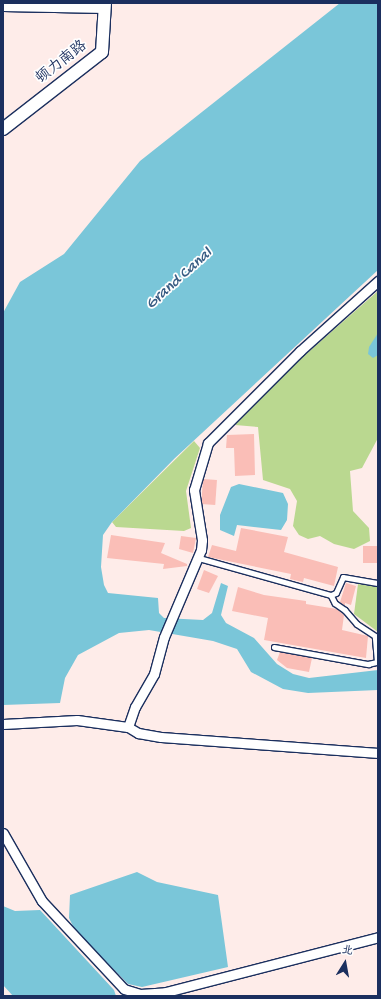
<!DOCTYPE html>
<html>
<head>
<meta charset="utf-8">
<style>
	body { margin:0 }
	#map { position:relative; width:381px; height:999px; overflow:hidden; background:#feece9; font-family:"Gochi Hand","LXGW WenKai TC",sans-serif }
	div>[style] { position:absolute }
	.green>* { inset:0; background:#bad890 }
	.water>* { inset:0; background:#7ac6d9 }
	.building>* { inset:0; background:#fabeb7; transform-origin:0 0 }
	.roads { filter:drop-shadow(1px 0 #1b2f5e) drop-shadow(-1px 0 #1b2f5e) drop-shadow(0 1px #1b2f5e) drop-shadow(0 -1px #1b2f5e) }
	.service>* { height:4.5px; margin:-2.25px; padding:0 2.25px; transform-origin:2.25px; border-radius:2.25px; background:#fff }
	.minor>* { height:9px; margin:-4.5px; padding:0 4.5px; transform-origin:4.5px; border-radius:4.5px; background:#fff }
	.tertiary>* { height:12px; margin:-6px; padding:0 6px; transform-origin:6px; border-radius:6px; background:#fff }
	span { translate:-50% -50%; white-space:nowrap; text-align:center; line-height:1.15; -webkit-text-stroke:3.5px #fff; paint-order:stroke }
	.street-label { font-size:15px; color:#1b2f5e }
	.water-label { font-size:16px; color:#385c83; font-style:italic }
	.frame { position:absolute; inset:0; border:4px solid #1b2f5e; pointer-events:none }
	.north { position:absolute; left:325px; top:943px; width:40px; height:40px; -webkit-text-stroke:3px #fff; paint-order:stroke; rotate:11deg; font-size:11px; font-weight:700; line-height:16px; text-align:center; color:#1b2f5e }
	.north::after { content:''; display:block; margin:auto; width:14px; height:18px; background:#1b2f5e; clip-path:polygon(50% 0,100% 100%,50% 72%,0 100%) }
</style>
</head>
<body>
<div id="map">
	<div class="green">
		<i style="clip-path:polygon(378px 291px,378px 438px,362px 468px,350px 471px,353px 511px,369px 528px,370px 541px,354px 549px,334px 544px,320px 536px,308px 539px,299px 535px,293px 526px,297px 501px,290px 489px,263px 480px,258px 427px,235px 425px,297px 362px)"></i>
		<i style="clip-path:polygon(194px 441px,200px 448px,186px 491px,191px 528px,184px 531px,116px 527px,112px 522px)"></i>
		<i style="clip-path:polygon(358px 584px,378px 587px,378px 632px,354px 614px)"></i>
	</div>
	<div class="water">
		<i style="clip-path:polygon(340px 3px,378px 3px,378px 270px,175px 458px,112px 522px,103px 535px,101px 567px,104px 585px,108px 593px,158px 598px,159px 613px,164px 618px,203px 620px,212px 613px,221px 583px,228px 586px,221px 615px,226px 623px,254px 638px,277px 664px,293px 674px,309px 678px,378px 670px,378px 690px,308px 693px,283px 689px,251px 672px,237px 649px,213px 641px,149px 630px,119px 633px,78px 655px,65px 678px,60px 703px,3px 705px,3px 313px,20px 282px,64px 254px,140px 161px)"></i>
		<i style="clip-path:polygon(378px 333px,378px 355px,373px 358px,368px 354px,369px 347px)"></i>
		<i style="clip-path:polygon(239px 484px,283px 493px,288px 504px,287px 520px,281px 530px,237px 525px,234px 536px,220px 530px,220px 515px,231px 487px)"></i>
		<i style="clip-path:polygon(137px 872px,157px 882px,218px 895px,228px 967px,142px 987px,128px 984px,75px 930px,69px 918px,70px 895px)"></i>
		<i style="clip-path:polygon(3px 906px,15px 911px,40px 910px,114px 990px,116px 996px,13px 996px,3px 985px)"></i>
	</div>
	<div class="building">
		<i style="clip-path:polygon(254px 434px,255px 475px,235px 476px,234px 448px,226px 448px,227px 435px)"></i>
		<i style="left:203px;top:479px;width:14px;height:25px;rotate:4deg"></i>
		<i style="clip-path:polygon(241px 528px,288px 537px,284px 552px,338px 567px,334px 586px,304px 578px,303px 582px,290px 579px,291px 574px,208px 557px,212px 545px,236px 551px)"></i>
		<i style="clip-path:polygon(111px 535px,165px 543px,161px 553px,187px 564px,187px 566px,163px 569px,164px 564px,107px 558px)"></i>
		<i style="clip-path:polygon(181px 536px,196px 538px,193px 553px,179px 549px)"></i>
		<i style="left:378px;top:546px;width:17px;height:15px;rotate:90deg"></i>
		<i style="clip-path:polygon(204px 570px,218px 576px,209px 593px,197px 589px)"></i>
		<i style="clip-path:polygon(346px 583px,356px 586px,351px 605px,345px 603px,345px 606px,340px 602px)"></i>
		<i style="clip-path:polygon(238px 587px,264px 595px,306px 601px,306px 604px,337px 609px,344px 615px,342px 630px,368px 636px,366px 658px,264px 640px,268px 618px,232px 611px)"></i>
		<i style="clip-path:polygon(280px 652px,312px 658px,309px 672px,287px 668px,277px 660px)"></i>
	</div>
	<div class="roads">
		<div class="service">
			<i style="left:199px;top:558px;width:137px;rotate:15.7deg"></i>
			<i style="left:331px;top:595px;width:5px;rotate:-22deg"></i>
			<i style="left:336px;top:593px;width:17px;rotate:-66deg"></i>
			<i style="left:343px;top:577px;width:36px;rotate:10deg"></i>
			<i style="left:331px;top:595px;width:9px;rotate:63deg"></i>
			<i style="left:335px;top:603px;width:12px;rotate:35deg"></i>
			<i style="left:345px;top:610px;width:18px;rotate:49deg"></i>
			<i style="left:357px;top:624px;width:24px;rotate:33deg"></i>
			<i style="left:274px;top:647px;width:96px;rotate:10.3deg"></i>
			<i style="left:368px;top:664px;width:9px;rotate:-13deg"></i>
			<i style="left:377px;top:662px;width:25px;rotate:-95deg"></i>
		</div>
		<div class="minor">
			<i style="left:3px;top:6px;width:102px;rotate:1.1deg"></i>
			<i style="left:3px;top:724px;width:74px;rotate:-3.1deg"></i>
			<i style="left:77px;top:720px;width:51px;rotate:7.8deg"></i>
			<i style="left:128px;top:727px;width:12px;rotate:31deg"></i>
			<i style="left:138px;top:733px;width:23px;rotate:10deg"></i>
			<i style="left:161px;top:737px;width:218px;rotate:4.2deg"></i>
			<i style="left:128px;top:727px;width:21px;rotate:-71deg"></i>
			<i style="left:135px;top:707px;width:38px;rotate:-60deg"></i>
			<i style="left:154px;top:674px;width:38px;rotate:-75deg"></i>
			<i style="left:164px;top:637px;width:95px;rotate:-67deg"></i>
			<i style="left:201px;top:550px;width:10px;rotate:-84deg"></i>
			<i style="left:202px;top:540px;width:51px;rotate:-99.1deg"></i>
			<i style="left:194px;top:490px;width:49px;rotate:-73.4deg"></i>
			<i style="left:208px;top:443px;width:130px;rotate:-45deg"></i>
			<i style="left:300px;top:351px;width:105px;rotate:-41.9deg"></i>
			<i style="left:3px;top:833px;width:78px;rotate:60.2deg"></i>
			<i style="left:42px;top:901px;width:120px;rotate:47deg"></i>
			<i style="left:124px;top:989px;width:17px;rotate:17deg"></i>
			<i style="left:140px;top:994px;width:26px;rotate:-4deg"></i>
			<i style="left:166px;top:992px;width:219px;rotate:-14.5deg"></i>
		</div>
		<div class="tertiary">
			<i style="left:3px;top:129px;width:125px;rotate:-37.9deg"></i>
			<i style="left:102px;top:52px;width:49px;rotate:-86.5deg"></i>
		</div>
	</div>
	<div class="street-label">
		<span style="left:62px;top:63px;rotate:-38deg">顿力南路</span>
	</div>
	<div class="water-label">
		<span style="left:180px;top:280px;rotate:-42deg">Grand Canal</span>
	</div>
	<div class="frame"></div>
	<div class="north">北</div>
</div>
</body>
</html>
